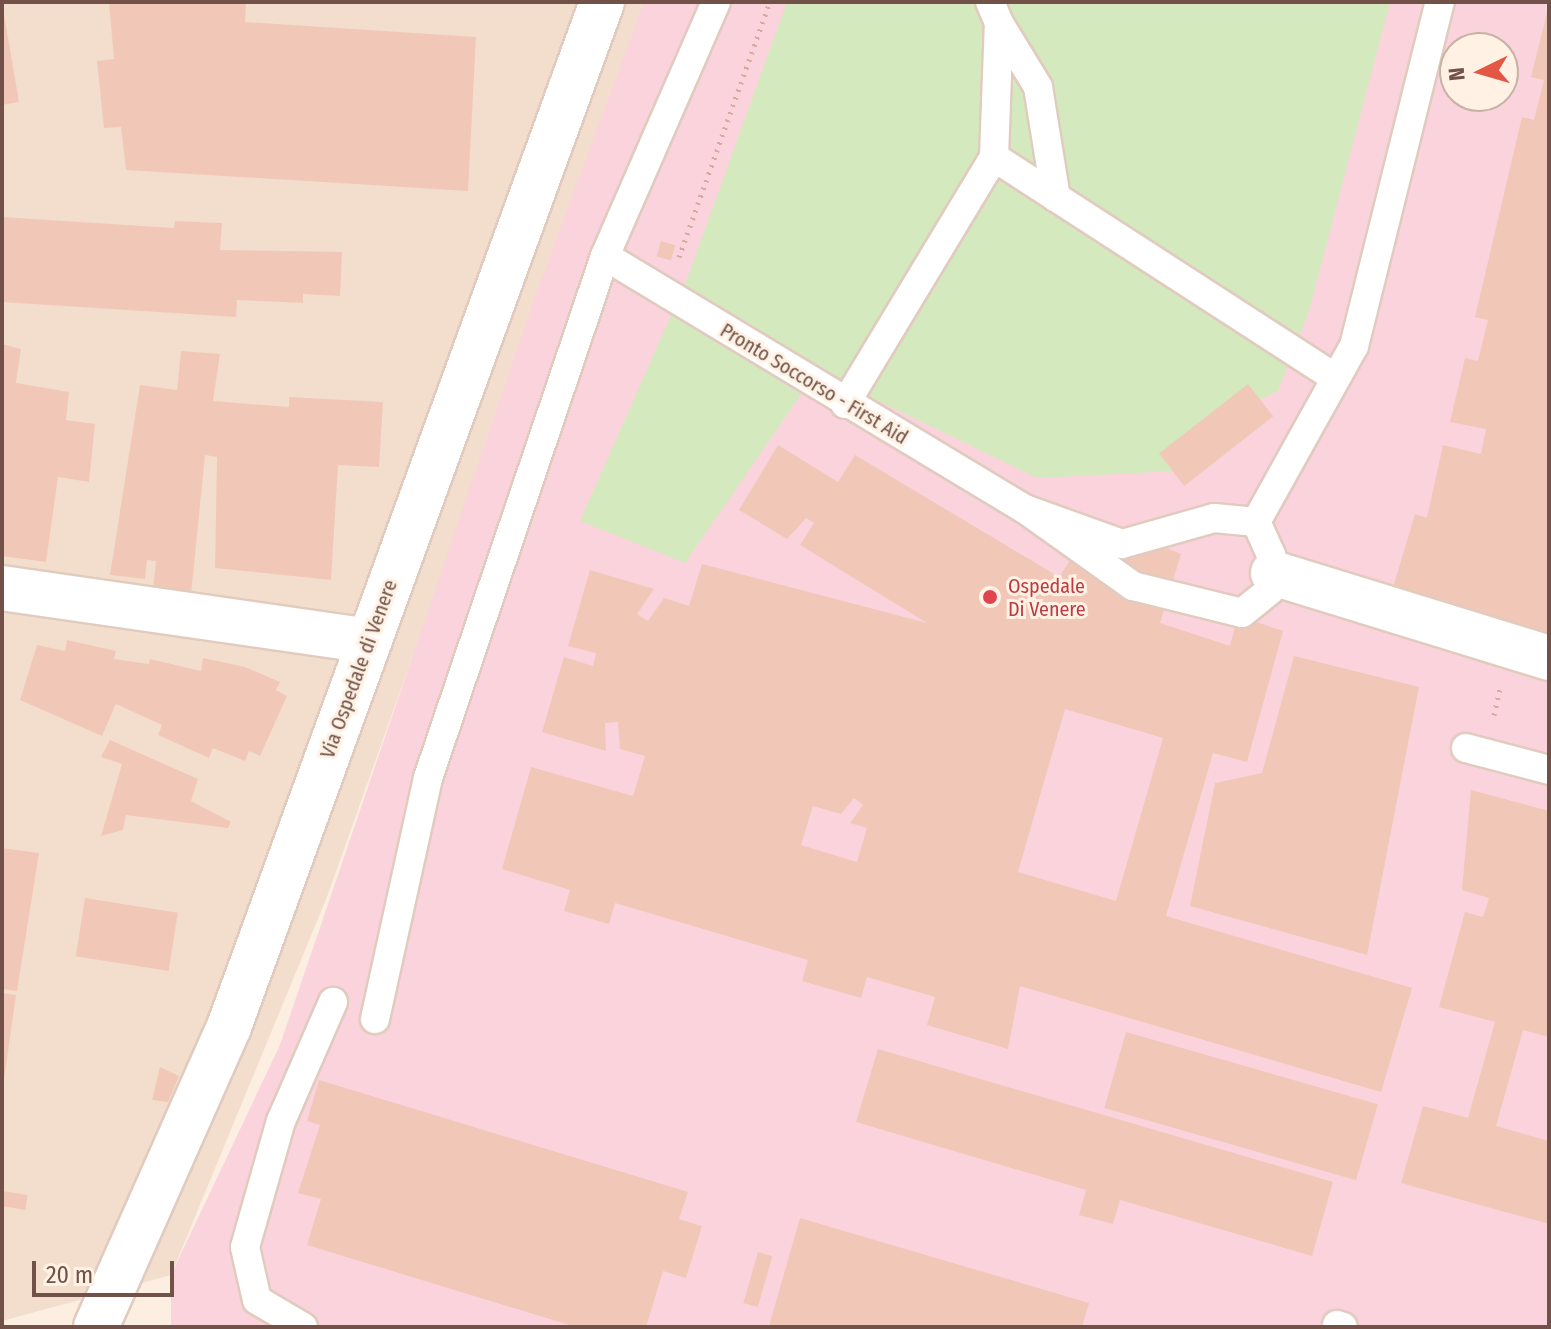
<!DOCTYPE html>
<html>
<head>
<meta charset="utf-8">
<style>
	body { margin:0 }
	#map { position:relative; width:1551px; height:1329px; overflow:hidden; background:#fceee0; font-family:"Fira Sans Condensed",sans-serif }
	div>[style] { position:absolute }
	.residential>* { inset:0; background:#f3dece }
	.medical>* { inset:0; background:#fad3dc }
	.green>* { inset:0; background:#d5e9bf }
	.building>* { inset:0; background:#f1c8b8; transform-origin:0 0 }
	.path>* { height:5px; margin-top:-2.5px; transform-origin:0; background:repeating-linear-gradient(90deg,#d5ab9b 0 2px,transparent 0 8px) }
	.roads { filter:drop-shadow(2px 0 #e1cbbf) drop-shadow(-2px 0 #e1cbbf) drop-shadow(0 2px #e1cbbf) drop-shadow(0 -2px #e1cbbf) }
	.lane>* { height:28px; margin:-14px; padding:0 14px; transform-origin:14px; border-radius:14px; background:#fff }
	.street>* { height:44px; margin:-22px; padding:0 22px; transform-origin:22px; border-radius:22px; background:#fff }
	.secondary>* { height:44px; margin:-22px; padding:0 22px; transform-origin:22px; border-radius:22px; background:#fff }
	.dots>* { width:22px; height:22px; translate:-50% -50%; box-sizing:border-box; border:4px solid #fff2e5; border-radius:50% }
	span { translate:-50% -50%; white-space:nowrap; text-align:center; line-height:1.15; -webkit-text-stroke:6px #fff2e5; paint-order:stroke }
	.street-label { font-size:20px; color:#725248 }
	.health-label { font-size:20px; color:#be3a42 }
	.left { translate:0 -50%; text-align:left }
	.frame { position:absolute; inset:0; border:4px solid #725248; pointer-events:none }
	.north { position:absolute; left:1439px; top:32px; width:80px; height:80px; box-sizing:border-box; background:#fff2e5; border:2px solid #c7b2a6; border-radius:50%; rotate:265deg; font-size:22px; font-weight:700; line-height:32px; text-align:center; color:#725248 }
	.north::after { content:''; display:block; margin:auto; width:28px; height:36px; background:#e55745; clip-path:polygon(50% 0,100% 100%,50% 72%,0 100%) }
	.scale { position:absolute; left:32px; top:1261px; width:142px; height:36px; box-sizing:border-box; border:4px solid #725248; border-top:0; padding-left:10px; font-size:24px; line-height:28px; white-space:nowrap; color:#725248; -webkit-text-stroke:6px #fff2e5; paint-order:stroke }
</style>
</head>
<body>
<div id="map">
	<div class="residential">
		<i style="clip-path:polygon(2px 2px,645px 2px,327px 897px,171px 1275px,2px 1321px)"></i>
	</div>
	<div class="medical">
		<i style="clip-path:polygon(evenodd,644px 2px,1549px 2px,1549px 1327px,171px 1327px,171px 1275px,280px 1045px,535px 297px,644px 2px,1455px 48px,1503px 48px,1503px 96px,1455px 96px,1455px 48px)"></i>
	</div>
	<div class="green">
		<i style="clip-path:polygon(787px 2px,1390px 2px,1309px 311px,1278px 391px,1207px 425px,1176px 471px,1037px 478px,817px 371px,685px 563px,580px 521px,687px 279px)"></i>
	</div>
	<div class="building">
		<i style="clip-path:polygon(2px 2px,19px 102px,2px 105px)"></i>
		<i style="clip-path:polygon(109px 2px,246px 2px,245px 22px,476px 37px,468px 191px,126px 170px,121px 127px,104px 128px,97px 61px,114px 59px)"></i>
		<i style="clip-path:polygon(1547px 13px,1549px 13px,1549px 648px,1392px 591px,1415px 514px,1427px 518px,1443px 445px,1481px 454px,1486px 429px,1450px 422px,1465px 358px,1478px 361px,1488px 320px,1475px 317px,1522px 117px,1534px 120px,1544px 80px,1531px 77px)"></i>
		<i style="clip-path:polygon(2px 217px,174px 228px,175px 221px,222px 223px,220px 250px,342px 252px,340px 296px,303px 294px,303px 303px,237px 300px,236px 317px,2px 302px)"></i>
		<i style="left:661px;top:241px;width:15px;height:16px;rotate:16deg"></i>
		<i style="clip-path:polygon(2px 344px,21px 349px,16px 383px,69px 392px,66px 420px,95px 424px,89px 482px,58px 477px,46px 562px,2px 556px)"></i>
		<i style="clip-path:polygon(181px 351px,220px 354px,213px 401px,289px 407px,289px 397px,383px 402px,379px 467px,338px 465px,331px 580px,215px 568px,217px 457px,205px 455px,191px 595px,153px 589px,156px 561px,147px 560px,145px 579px,110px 575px,140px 385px,177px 390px)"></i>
		<i style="left:1248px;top:384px;width:41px;height:113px;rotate:52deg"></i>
		<i style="clip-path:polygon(evenodd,778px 445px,838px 482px,855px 455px,1059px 577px,1098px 519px,1181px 554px,1160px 623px,1230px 646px,1238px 616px,1283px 631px,1247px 762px,1213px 753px,1166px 916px,1412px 988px,1381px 1092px,1020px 986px,1008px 1049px,927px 1025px,935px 997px,867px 977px,861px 998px,802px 981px,808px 960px,615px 903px,609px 924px,564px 911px,570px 890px,502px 869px,531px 767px,633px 796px,645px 756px,620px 749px,618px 722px,605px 723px,606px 751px,542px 732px,564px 657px,593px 666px,596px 653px,568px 646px,590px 570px,654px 589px,637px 614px,648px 621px,664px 598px,689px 606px,702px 564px,927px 623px,800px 545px,814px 523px,806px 518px,787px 539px,739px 510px,778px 445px,1065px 709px,1163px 738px,1116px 901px,1018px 872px,1065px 709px,778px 445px,854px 798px,863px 805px,850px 823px,867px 828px,857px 862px,801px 845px,813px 806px,841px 814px,854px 798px)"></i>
		<i style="clip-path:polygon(67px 640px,116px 651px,114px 659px,149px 664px,150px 659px,201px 671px,203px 658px,245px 667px,280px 682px,276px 690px,287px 696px,260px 756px,249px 751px,245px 761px,213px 748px,209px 758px,158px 735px,162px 725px,116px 704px,102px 736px,20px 700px,37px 645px,65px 651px)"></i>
		<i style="clip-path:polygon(1294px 656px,1419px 687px,1367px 955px,1190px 906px,1215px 783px,1262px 773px)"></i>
		<i style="clip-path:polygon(110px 740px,198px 779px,191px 801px,231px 822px,228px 828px,126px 815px,123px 830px,101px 836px,122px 764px,101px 757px)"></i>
		<i style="clip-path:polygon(1471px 790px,1549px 811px,1549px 1037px,1523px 1030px,1496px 1126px,1549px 1141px,1549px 1224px,1401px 1183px,1423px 1106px,1468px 1118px,1495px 1022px,1439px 1007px,1465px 912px,1483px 917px,1489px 898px,1462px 890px)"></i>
		<i style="clip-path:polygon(2px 848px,39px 853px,17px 991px,2px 989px)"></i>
		<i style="left:85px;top:898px;width:94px;height:59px;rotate:9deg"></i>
		<i style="clip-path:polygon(2px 993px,16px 995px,4px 1080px,2px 1080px)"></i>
		<i style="left:1126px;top:1032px;width:262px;height:79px;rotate:16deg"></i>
		<i style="clip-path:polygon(878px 1049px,1333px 1182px,1312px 1256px,1120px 1200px,1113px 1224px,1079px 1215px,1086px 1190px,856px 1122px)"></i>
		<i style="clip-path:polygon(160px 1067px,179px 1076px,168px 1102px,152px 1100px)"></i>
		<i style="clip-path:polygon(319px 1080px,688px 1192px,679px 1219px,702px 1226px,686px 1278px,663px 1271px,646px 1327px,576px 1327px,307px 1245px,321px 1199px,298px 1193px,320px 1125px,307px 1121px)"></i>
		<i style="left:2px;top:1191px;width:26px;height:15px;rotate:9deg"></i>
		<i style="clip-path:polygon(800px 1218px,1089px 1303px,1082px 1327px,769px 1326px)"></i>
		<i style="left:758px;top:1252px;width:15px;height:53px;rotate:16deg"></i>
	</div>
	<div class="path">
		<i style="left:679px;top:257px;width:271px;rotate:-70.4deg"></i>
		<i style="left:1494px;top:715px;width:26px;rotate:-77deg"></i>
	</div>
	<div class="roads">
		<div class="lane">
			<i style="left:999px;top:23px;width:75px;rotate:58.6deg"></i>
			<i style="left:1038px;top:87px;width:112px;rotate:80.8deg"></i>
			<i style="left:994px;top:157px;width:406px;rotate:32.9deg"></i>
			<i style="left:605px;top:256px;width:490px;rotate:31.1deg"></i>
			<i style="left:1025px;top:509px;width:133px;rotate:35.5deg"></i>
			<i style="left:1133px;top:586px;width:112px;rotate:13.9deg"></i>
			<i style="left:1242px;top:613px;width:36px;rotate:-39deg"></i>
			<i style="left:1270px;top:590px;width:35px;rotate:-88deg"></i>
			<i style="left:1271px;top:555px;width:36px;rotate:-114deg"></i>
			<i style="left:1256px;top:522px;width:42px;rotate:-174.6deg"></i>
			<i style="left:1214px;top:518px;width:96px;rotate:164.2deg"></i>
			<i style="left:1122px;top:544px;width:103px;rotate:-160.2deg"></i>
			<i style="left:845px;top:404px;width:288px;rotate:-58.9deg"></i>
			<i style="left:994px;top:157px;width:134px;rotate:-87.9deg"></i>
			<i style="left:999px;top:23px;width:23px;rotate:-113deg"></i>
			<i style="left:1256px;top:522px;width:201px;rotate:-60.9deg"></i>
			<i style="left:1354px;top:346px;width:355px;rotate:-76deg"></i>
			<i style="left:1466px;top:748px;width:86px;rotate:14.8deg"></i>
			<i style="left:375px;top:1019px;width:247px;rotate:-77.6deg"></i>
			<i style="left:428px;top:778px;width:551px;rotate:-71.27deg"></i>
			<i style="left:605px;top:256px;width:277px;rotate:-66.4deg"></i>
			<i style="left:1337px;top:1325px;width:6px;rotate:18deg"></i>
			<i style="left:303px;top:1327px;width:53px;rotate:-149.6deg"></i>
			<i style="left:257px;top:1300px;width:54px;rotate:-102.8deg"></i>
			<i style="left:245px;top:1247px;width:131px;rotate:-74.1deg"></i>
			<i style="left:281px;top:1121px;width:130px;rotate:-66.4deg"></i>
		</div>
		<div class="street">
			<i style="left:1273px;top:573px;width:289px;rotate:17.1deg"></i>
			<i style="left:2px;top:588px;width:371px;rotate:8.2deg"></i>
		</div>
		<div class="secondary">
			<i style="left:96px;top:1327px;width:328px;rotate:-66.1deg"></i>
			<i style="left:229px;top:1027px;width:1091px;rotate:-70deg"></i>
		</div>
	</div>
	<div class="dots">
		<i style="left:990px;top:597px;background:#e0444e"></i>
	</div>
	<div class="street-label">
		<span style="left:814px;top:384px;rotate:31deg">Pronto Soccorso - First Aid</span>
		<span style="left:359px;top:669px;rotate:-70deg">Via Ospedale di Venere</span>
	</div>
	<div class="health-label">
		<span class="left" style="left:1008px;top:598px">Ospedale<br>Di Venere</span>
	</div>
	<div class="frame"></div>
	<div class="north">N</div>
	<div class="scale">20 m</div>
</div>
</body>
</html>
